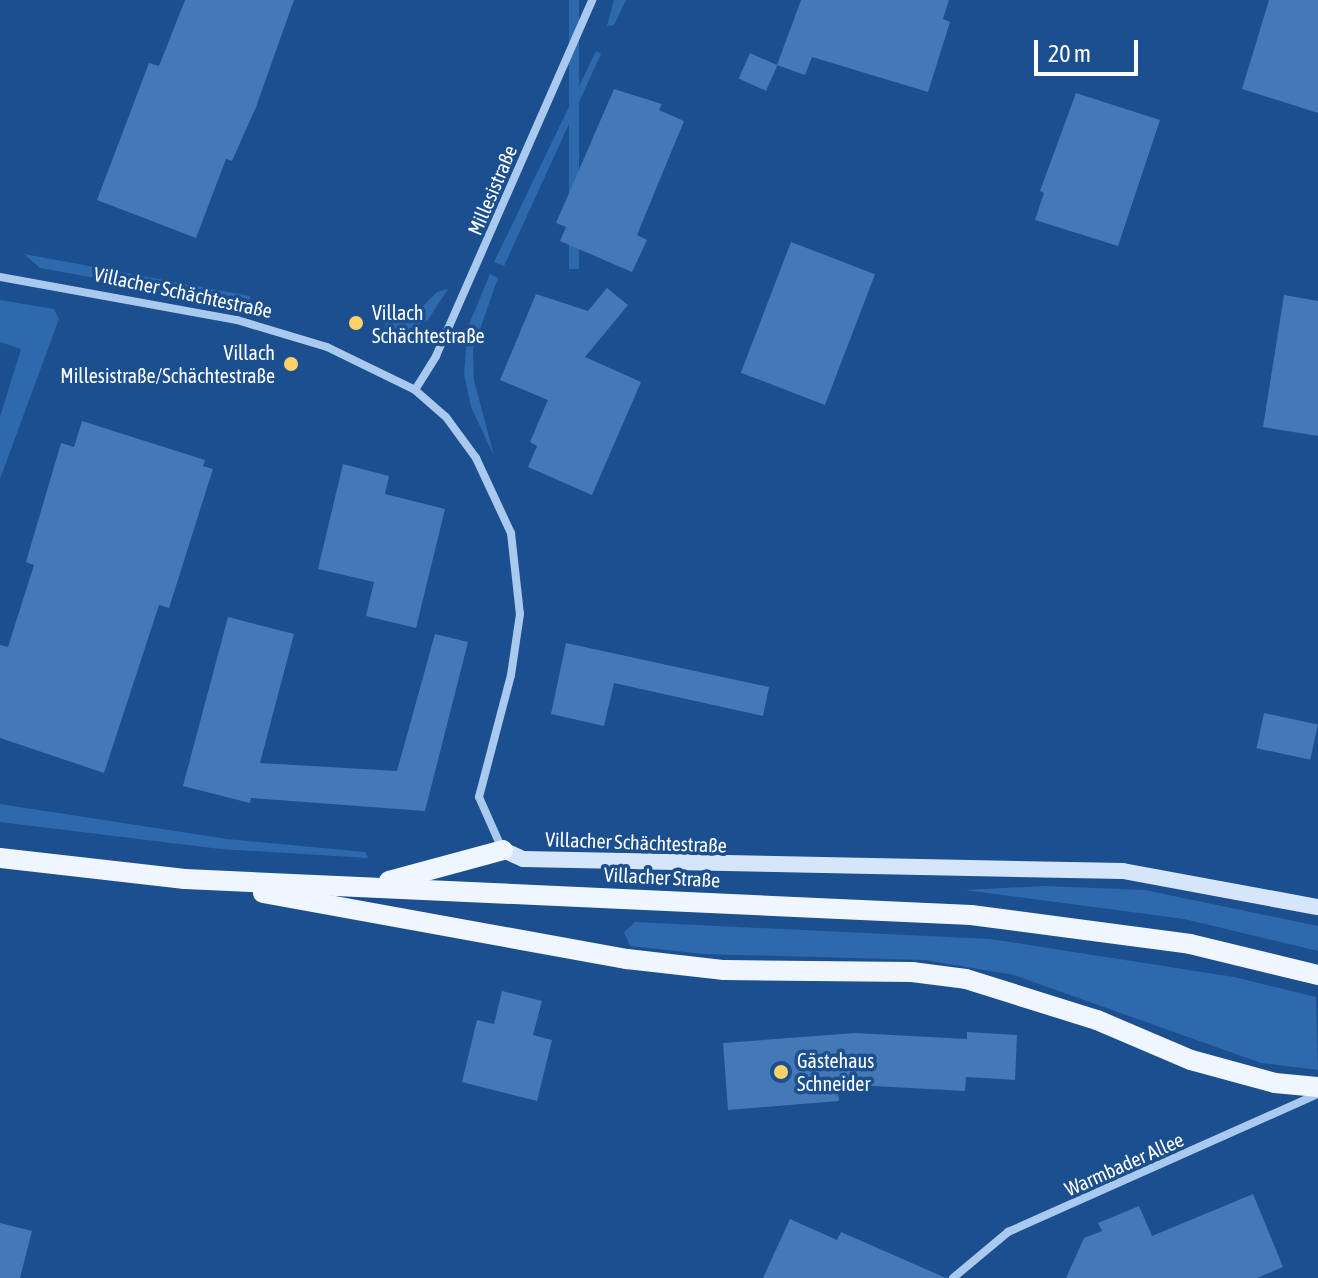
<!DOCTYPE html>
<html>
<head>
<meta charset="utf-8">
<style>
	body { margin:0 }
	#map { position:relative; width:1318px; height:1278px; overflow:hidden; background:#1b4f8f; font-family:"Asap Condensed",sans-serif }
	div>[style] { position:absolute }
	.green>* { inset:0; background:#2e69ad; transform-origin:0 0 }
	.building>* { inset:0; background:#4478b7; transform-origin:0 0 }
	.street>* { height:8px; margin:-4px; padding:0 4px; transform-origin:4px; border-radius:4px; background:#a9c9ee }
	.secondary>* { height:16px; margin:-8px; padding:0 8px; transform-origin:8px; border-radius:8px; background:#d6e6fa }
	.primary>* { height:20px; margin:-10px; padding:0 10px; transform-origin:10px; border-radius:10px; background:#f0f6ff }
	.dots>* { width:22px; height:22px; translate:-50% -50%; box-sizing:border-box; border:4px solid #1b4f8f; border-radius:50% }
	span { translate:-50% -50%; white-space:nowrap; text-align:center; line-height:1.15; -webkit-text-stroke:7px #1b4f8f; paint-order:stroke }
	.street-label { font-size:20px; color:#fff }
	.poi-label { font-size:20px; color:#fff }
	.left { translate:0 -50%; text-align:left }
	.right { translate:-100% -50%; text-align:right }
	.scale { position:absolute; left:1034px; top:40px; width:104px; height:36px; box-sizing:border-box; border:4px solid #fff; border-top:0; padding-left:10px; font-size:24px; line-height:28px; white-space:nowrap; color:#fff; -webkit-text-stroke:6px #1b4f8f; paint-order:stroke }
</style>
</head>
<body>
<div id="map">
	<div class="green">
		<i style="left:569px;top:0;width:10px;height:269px"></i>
		<i style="clip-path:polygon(614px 0,626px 0,614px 25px,607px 26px)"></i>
		<i style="clip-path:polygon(596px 51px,601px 54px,504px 266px,494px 262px)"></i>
		<i style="clip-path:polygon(24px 254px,250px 296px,249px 306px,40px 268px)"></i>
		<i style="clip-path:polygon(490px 274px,498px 278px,473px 349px,474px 380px,494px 456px,471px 407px,464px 374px,468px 327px)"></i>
		<i style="clip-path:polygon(448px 289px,428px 320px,405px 331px,384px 330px,386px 322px,409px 320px,437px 292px)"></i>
		<i style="clip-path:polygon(0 300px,54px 309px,59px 319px,0 479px,0 417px,21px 349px,0 342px)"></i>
		<i style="clip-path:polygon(0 804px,227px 839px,365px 852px,368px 858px,220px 849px,0 822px)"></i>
		<i style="clip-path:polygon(1045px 886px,1145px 890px,1318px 926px,1318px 951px,1184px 919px,965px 890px)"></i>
		<i style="clip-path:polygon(635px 922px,990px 939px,1234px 977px,1316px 997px,1318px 1070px,1261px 1063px,1014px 975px,925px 960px,703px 954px,630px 946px,624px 932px)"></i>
	</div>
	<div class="building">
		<i style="clip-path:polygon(185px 0,294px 0,256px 107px,232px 161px,226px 159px,196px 238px,97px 200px,149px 63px,159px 66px)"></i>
		<i style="clip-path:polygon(801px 0,949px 0,943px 19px,950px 22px,928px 92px,812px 57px,805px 75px,777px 65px)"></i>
		<i style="clip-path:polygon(1269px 0,1318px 0,1318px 113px,1242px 89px)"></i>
		<i style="left:750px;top:53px;width:30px;height:28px;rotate:24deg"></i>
		<i style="clip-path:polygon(614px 89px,662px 104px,659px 110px,684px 121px,637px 235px,647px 240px,632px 272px,560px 241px,566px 227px,556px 223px)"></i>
		<i style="clip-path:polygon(1076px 93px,1160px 120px,1118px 246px,1035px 220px,1044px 193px,1040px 191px)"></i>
		<i style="left:791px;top:242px;width:90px;height:140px;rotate:21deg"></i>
		<i style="clip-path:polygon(607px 288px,628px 305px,585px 357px,641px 382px,592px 495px,528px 467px,537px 446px,530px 442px,548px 400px,500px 380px,536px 294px,588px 311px)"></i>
		<i style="clip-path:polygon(1284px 295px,1318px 301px,1318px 436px,1263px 427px)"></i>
		<i style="clip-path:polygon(82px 421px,205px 460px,203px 466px,213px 469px,169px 608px,159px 605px,104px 773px,0 738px,0 645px,8px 647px,34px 565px,26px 562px,61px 443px,74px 447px)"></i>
		<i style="clip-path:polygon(343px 464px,389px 476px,385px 494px,445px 509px,416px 628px,366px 616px,374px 582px,318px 569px)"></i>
		<i style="clip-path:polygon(228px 617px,294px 634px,260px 763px,397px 771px,435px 634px,468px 642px,425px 811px,251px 798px,250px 803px,183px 786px)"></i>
		<i style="clip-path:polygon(566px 643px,769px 687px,763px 716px,614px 683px,604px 726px,551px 714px)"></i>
		<i style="left:1264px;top:713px;width:55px;height:36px;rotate:12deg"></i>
		<i style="clip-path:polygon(502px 991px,542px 1001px,533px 1035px,552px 1040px,537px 1101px,462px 1082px,477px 1020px,494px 1024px)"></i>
		<i style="clip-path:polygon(967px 1032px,1017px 1035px,1015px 1080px,966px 1077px,965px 1091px,837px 1084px,839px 1101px,728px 1110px,723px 1043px,855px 1033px,967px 1039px)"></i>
		<i style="clip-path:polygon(1253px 1194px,1283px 1267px,1257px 1278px,1066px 1278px,1084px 1238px,1102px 1231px,1098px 1223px,1139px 1206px,1152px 1236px)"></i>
		<i style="clip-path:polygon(790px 1219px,837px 1240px,841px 1232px,946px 1278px,763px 1278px)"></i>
		<i style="clip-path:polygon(0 1223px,32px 1231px,20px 1278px,0 1278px)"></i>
	</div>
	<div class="street">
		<i style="left:0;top:277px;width:241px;rotate:10.3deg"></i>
		<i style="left:237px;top:320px;width:94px;rotate:16.7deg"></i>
		<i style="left:327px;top:347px;width:98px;rotate:26deg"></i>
		<i style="left:415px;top:390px;width:41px;rotate:41.1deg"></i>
		<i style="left:446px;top:417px;width:51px;rotate:53.8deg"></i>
		<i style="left:476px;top:458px;width:83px;rotate:65deg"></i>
		<i style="left:511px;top:533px;width:81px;rotate:83.7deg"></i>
		<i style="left:520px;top:614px;width:62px;rotate:98.4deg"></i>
		<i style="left:511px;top:675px;width:126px;rotate:104.7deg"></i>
		<i style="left:479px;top:797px;width:57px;rotate:66.1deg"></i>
		<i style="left:415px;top:390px;width:40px;rotate:-58deg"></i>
		<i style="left:436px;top:356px;width:389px;rotate:-66.3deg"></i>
		<i style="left:953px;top:1278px;width:72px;rotate:-39.9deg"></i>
		<i style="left:1008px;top:1232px;width:339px;rotate:-24deg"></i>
	</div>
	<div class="secondary">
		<i style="left:503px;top:850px;width:22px;rotate:24deg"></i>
		<i style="left:523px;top:859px;width:600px;rotate:1.15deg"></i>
		<i style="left:1123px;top:871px;width:198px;rotate:10.5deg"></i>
	</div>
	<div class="primary">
		<i style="left:0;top:858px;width:186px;rotate:6.5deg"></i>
		<i style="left:185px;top:879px;width:787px;rotate:2.62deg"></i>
		<i style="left:971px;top:915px;width:221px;rotate:7.5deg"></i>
		<i style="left:1190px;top:944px;width:132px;rotate:13.6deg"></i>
		<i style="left:389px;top:881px;width:118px;rotate:-15.2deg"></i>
		<i style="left:263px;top:893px;width:370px;rotate:10.3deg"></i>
		<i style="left:627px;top:959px;width:98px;rotate:6.5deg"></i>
		<i style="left:724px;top:970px;width:188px;rotate:0.6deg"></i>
		<i style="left:912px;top:972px;width:54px;rotate:7.4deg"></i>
		<i style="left:966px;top:979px;width:137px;rotate:17.4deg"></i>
		<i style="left:1097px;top:1020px;width:102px;rotate:23.1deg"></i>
		<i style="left:1191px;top:1060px;width:87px;rotate:15.3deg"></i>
		<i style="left:1275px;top:1083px;width:43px;rotate:5.3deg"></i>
	</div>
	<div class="dots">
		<i style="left:356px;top:323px;background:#ffd166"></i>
		<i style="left:291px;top:364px;background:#ffd166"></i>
		<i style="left:781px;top:1072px;background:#ffd166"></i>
	</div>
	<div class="street-label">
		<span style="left:492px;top:190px;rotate:-67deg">Millesistraße</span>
		<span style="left:183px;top:292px;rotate:12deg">Villacher Schächtestraße</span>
		<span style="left:636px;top:842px;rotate:2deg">Villacher Schächtestraße</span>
		<span style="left:662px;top:877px;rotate:3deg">Villacher Straße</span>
		<span style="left:1124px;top:1164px;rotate:-24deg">Warmbader Allee</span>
	</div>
	<div class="poi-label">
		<span class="left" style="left:372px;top:324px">Villach<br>Schächtestraße</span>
		<span class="right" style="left:275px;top:364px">Villach<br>Millesistraße/Schächtestraße</span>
		<span class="left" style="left:797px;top:1072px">Gästehaus<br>Schneider</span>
	</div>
	<div class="scale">20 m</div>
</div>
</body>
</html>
